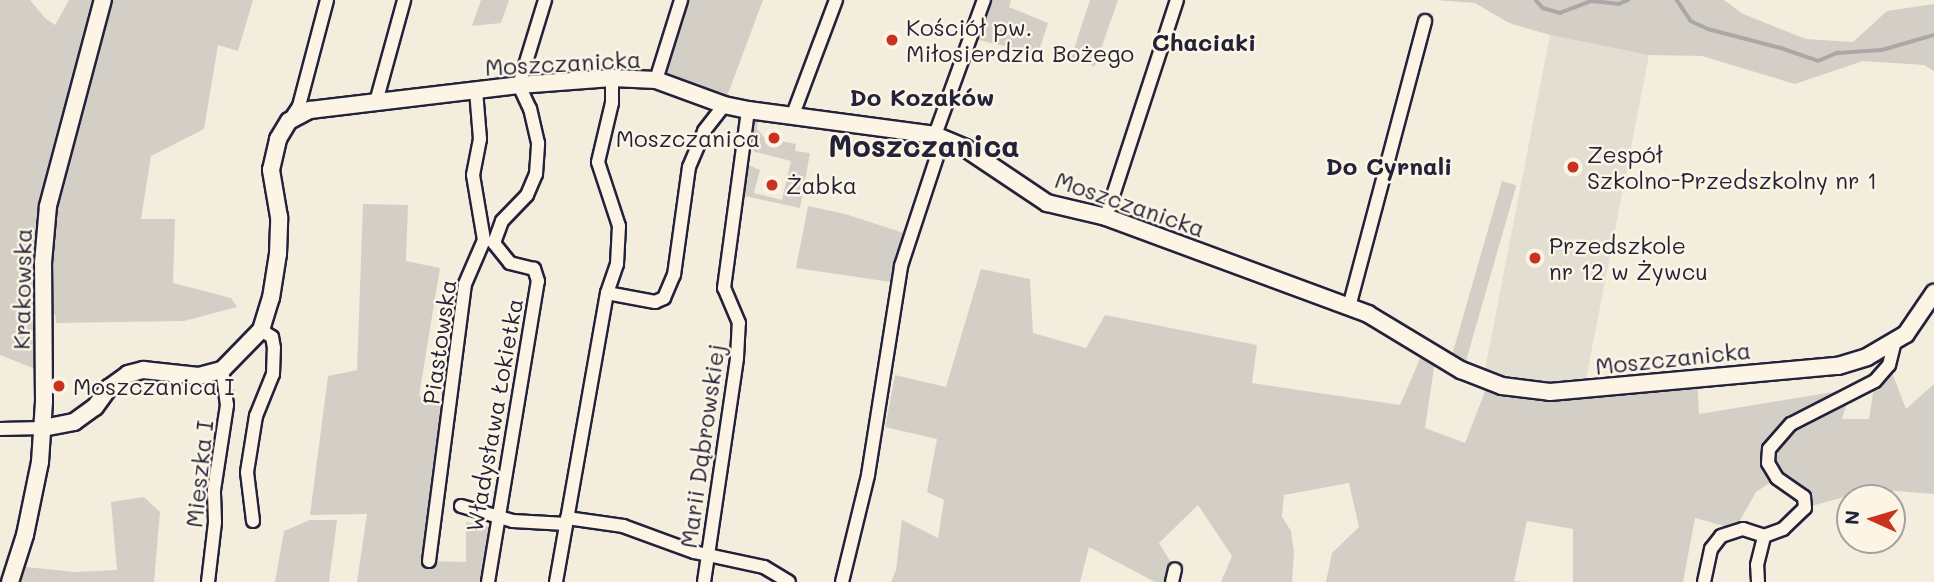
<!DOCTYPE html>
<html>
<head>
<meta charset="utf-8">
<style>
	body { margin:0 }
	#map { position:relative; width:1934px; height:582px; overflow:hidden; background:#f3edde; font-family:Mali,sans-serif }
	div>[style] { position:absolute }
	.built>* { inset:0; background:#e3ded2; transform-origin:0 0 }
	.green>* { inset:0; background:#d4cfc6; transform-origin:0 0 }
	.stream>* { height:3.5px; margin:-1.75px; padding:0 1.75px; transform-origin:1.75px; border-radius:1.75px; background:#aca7a6 }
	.roads { filter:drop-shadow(2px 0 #22223b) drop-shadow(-2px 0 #22223b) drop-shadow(0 2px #22223b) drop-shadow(0 -2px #22223b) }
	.street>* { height:12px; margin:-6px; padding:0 6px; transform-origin:6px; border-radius:6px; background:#fcf5e5 }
	.secondary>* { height:16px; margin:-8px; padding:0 8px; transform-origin:8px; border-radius:8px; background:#fcf5e5 }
	.dots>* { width:19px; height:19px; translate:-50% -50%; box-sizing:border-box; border:4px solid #fcf5e5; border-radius:50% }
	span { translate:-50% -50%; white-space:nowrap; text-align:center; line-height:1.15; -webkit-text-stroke:5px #fcf5e5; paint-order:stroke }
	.poi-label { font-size:23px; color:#22223b }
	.left { translate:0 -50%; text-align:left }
	.right { translate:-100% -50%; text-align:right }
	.street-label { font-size:23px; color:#22223b }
	.neighbourhood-label { font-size:24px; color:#22223b; font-weight:700 }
	.district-label { font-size:30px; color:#22223b; font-weight:700 }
	.north { position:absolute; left:1836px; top:484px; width:70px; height:70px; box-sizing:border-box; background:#fcf5e5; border:2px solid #a5a1a1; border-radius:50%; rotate:274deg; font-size:19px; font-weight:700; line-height:28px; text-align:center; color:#22223b }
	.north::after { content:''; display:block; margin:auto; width:24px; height:32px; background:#c8321e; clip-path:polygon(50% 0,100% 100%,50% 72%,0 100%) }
</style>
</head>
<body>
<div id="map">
	<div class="built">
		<i style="left:1550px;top:35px;width:101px;height:348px;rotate:11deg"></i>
	</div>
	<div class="green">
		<i style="clip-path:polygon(0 0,30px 0,45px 18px,55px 25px,69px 0,253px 0,238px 51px,218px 45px,204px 129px,151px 156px,141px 219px,175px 219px,173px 283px,231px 298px,237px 307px,184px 321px,56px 323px,55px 314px,43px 315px,43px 372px,0 355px)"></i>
		<i style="clip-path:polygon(481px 0,509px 0,501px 23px,472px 26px)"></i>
		<i style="clip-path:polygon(686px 0,763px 0,726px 99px,663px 72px)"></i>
		<i style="clip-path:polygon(984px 0,1011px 0,1009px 7px,1048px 23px,1038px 54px,970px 38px)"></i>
		<i style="clip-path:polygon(1090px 0,1118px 0,1095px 66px,1070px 61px)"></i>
		<i style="clip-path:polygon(1435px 0,1724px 0,1743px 14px,1806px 39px,1853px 42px,1887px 11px,1934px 4px,1934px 71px,1924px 65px,1863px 61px,1795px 84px,1702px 56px,1649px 55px,1550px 35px,1509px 23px,1475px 3px)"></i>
		<i style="clip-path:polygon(754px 118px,758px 119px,757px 129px,765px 138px,796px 144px,795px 151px,810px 153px,800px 208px,740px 195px,749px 165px,760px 170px,754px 193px,782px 200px,791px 161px,755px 152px,748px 146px,749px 124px)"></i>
		<i style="left:1502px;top:181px;width:15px;height:193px;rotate:16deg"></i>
		<i style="clip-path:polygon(363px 204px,408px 205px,406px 261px,440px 268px,419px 396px,452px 402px,429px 561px,466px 562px,466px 522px,496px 528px,488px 582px,357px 582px,367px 514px,310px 515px,328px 376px,357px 370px)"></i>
		<i style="clip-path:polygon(808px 206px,845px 214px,904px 233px,891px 282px,796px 268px)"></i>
		<i style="clip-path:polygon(981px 269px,1030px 279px,1033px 333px,1086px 348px,1105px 315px,1257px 345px,1252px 383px,1400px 405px,1425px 347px,1436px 354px,1425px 428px,1465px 443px,1489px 381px,1550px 392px,1697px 377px,1699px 414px,1846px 390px,1849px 396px,1842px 419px,1869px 419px,1875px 381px,1889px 365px,1906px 409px,1934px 384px,1934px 494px,1872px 489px,1805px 508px,1804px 497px,1777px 478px,1756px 492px,1735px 529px,1695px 518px,1683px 582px,1573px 582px,1573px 529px,1527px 521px,1514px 581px,1524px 582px,1326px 582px,1332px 553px,1359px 527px,1349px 483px,1284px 495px,1282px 517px,1291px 531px,1294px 552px,1292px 582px,1221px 582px,1232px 556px,1198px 505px,1159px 543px,1175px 569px,1172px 582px,1155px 582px,1089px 547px,1080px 582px,891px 582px,896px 570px,902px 520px,938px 538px,944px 500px,927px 492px,937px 439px,885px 427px,895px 375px,946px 387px)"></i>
		<i style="clip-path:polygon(144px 497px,160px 512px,154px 582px,9px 582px,16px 566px,75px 572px,117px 570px,111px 502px)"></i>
		<i style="clip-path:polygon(310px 520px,337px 520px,329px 582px,275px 582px,284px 531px)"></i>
	</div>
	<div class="stream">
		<i style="left:1536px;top:0;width:11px;rotate:49deg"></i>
		<i style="left:1543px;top:8px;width:18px;rotate:16deg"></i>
		<i style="left:1560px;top:13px;width:34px;rotate:-21deg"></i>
		<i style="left:1592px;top:1px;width:27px;rotate:6deg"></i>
		<i style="left:1619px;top:4px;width:10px;rotate:-24deg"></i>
		<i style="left:1677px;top:0;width:25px;rotate:56deg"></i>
		<i style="left:1691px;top:21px;width:19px;rotate:25deg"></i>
		<i style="left:1708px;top:29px;width:75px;rotate:14.6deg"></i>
		<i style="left:1781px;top:48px;width:39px;rotate:19deg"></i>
		<i style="left:1818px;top:61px;width:21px;rotate:-23deg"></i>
		<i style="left:1837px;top:53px;width:45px;rotate:-3.8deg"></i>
		<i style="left:1882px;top:50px;width:54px;rotate:-16.1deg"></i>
	</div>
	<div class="roads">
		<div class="street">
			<i style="left:656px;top:80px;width:84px;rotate:-72.6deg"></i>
			<i style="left:376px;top:102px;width:106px;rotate:-74.6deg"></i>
			<i style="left:792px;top:117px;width:125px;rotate:-69.4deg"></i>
			<i style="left:289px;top:121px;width:18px;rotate:-56deg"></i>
			<i style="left:299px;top:106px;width:110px;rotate:-75.2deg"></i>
			<i style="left:935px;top:135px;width:144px;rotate:-70.1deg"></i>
			<i style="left:1106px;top:217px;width:228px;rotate:-71.9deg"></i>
			<i style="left:607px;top:293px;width:49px;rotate:10.6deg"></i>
			<i style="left:655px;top:302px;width:10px;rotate:-24deg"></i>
			<i style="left:664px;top:298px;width:25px;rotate:-67deg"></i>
			<i style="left:674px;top:275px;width:109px;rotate:-82.1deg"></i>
			<i style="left:689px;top:167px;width:39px;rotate:-67deg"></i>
			<i style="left:704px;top:131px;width:33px;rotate:-52deg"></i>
			<i style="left:1349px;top:307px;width:296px;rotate:-75.1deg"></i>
			<i style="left:0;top:429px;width:43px;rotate:-1.3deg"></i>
			<i style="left:461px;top:506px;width:54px;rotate:16.1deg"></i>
			<i style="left:513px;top:521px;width:53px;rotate:3.2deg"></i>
			<i style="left:567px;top:518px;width:57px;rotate:8.1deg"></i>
			<i style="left:623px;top:526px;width:76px;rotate:20.1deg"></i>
			<i style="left:694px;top:552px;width:72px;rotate:12.1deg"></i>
			<i style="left:764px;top:567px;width:29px;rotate:31deg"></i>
			<i style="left:253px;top:521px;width:49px;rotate:-97deg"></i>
			<i style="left:247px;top:472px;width:57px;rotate:-80.9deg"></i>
			<i style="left:256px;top:416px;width:45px;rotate:-68deg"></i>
			<i style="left:273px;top:374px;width:26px;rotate:-88deg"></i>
			<i style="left:274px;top:348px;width:11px;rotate:-100deg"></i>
			<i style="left:272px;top:337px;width:13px;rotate:-148deg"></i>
			<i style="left:429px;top:561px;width:279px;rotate:-82.6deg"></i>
			<i style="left:465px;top:284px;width:48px;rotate:-66.6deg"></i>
			<i style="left:484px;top:240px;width:66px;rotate:-99.6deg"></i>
			<i style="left:473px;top:175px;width:37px;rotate:-79deg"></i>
			<i style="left:480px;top:139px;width:49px;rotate:-94.7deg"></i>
			<i style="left:208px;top:582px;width:60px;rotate:-83.3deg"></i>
			<i style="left:215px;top:522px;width:32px;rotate:-92deg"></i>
			<i style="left:214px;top:490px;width:86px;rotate:-81.3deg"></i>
			<i style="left:227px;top:405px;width:35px;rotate:-98deg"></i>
			<i style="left:488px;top:582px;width:305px;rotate:-80.6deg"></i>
			<i style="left:538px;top:281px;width:13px;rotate:-108deg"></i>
			<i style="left:534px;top:269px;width:25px;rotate:-166deg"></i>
			<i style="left:510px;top:263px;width:26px;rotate:-129deg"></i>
			<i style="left:494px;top:243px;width:23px;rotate:-70deg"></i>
			<i style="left:502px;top:221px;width:36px;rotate:-46deg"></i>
			<i style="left:527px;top:195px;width:23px;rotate:-67deg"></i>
			<i style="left:536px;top:174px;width:31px;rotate:-86deg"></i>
			<i style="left:538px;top:143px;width:35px;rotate:-103deg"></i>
			<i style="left:530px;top:109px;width:26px;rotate:-115deg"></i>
			<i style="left:519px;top:85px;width:89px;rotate:-73deg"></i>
			<i style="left:556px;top:582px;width:293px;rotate:-80deg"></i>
			<i style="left:607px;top:293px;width:31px;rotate:-71deg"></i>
			<i style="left:617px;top:264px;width:38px;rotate:-87deg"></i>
			<i style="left:619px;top:226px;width:67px;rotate:-108.2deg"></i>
			<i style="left:598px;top:162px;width:61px;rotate:-76.7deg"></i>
			<i style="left:612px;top:103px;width:25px;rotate:-90deg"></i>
			<i style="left:704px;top:582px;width:226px;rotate:-81.6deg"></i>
			<i style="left:737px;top:358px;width:35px;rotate:-87deg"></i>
			<i style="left:739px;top:323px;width:38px;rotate:-113deg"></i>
			<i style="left:724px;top:288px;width:180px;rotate:-82.3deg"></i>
			<i style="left:842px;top:582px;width:110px;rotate:-76.3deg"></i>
			<i style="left:868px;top:475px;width:212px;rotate:-81deg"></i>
			<i style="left:901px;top:266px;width:135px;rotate:-71.8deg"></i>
			<i style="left:1172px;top:582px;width:13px;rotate:-77deg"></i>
			<i style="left:1704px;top:582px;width:34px;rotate:-78deg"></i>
			<i style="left:1711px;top:549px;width:16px;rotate:-52deg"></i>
			<i style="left:1721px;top:536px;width:23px;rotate:-18deg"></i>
			<i style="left:1743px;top:529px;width:22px;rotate:18deg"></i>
			<i style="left:1764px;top:536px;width:20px;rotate:-20deg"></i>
			<i style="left:1783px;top:529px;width:30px;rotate:-44deg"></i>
			<i style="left:1805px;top:508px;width:11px;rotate:-95deg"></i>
			<i style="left:1804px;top:497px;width:33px;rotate:-145deg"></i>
			<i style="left:1777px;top:478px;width:17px;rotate:-121deg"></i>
			<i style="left:1768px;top:463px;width:14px;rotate:-86deg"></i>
			<i style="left:1769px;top:449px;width:33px;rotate:-49deg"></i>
			<i style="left:1791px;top:424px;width:94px;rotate:-27.1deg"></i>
			<i style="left:1875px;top:381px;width:21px;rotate:-49deg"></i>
			<i style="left:1889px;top:365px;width:25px;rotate:-76deg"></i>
			<i style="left:1758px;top:582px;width:17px;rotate:-93deg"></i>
			<i style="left:1757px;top:565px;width:30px;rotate:-76deg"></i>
		</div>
		<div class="secondary">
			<i style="left:43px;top:428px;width:32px;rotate:-11deg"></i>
			<i style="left:74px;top:422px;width:26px;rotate:-36deg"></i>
			<i style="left:95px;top:407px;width:24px;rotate:-54deg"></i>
			<i style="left:109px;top:388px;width:24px;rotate:-36deg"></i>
			<i style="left:128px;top:374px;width:16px;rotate:-15deg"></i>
			<i style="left:143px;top:370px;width:56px;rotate:6.1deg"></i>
			<i style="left:199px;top:376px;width:24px;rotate:-15deg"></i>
			<i style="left:222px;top:370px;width:56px;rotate:-45.7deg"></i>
			<i style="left:261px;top:330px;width:34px;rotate:-73deg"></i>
			<i style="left:271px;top:298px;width:45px;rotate:-81deg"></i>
			<i style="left:278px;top:254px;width:37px;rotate:-88deg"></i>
			<i style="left:279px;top:217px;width:48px;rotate:-99.7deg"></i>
			<i style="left:271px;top:170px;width:32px;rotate:-77deg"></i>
			<i style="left:278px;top:139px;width:21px;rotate:-59deg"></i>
			<i style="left:289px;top:121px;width:24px;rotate:-28deg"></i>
			<i style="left:310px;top:110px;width:210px;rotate:-6.8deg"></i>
			<i style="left:519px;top:85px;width:93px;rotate:-4.3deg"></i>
			<i style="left:612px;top:78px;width:44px;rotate:2.6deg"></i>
			<i style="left:656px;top:80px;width:72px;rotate:20.2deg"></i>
			<i style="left:724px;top:105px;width:25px;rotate:12deg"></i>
			<i style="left:748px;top:110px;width:189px;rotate:7.6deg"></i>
			<i style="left:935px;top:135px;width:33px;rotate:23deg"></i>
			<i style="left:965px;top:148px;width:99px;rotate:33.9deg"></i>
			<i style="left:1047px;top:203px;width:61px;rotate:13.3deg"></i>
			<i style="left:1106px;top:217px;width:279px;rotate:20.3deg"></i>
			<i style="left:1368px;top:314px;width:109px;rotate:31.1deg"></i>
			<i style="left:1461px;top:370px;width:44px;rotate:21.3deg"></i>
			<i style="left:1502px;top:386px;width:48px;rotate:7.1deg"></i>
			<i style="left:1550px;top:392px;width:289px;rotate:-5.2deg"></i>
			<i style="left:1838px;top:366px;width:30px;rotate:-17deg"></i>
			<i style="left:1867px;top:357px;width:45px;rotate:-30.5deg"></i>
			<i style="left:1906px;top:334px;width:50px;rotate:-55.7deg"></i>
			<i style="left:10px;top:582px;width:49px;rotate:-72.3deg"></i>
			<i style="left:25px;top:535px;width:75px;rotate:-78.4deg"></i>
			<i style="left:40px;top:462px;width:61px;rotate:-86.2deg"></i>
			<i style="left:44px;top:401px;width:138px;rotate:-90.4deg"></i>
			<i style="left:43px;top:263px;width:57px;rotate:-85deg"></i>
			<i style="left:48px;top:206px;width:213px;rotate:-75.1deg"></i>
		</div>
	</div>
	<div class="dots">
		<i style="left:892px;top:40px;background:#c8321e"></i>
		<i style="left:774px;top:138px;background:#c8321e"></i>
		<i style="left:1573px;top:167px;background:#c8321e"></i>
		<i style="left:772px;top:185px;background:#c8321e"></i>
		<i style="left:1535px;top:258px;background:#c8321e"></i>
		<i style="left:59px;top:386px;background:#c8321e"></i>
	</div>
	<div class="poi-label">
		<span class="left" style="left:906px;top:40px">Kościół pw.<br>Miłosierdzia Bożego</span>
		<span class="right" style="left:760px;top:138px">Moszczanica</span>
		<span class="left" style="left:1587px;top:167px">Zespół<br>Szkolno-Przedszkolny nr 1</span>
		<span class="left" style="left:786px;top:185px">Żabka</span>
		<span class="left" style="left:1549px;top:258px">Przedszkole<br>nr 12 w Żywcu</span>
		<span class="left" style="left:73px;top:386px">Moszczanica I</span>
	</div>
	<div class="street-label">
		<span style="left:563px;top:63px;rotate:-3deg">Moszczanicka</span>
		<span style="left:1130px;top:204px;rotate:19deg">Moszczanicka</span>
		<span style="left:22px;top:289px;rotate:-89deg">Krakowska</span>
		<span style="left:439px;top:342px;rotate:-82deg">Piastowska</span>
		<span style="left:1673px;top:358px;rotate:-6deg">Moszczanicka</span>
		<span style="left:494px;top:415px;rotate:-80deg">Władysława Łokietka</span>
		<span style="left:702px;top:446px;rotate:-82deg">Marii Dąbrowskiej</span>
		<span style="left:199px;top:474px;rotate:-84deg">Mieszka I</span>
	</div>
	<div class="neighbourhood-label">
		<span style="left:1204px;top:42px">Chaciaki</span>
		<span style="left:922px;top:97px">Do Kozaków</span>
		<span style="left:1389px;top:166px">Do Cyrnali</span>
	</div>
	<div class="district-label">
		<span style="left:924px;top:145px">Moszczanica</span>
	</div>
	<div class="north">N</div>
</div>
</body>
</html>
